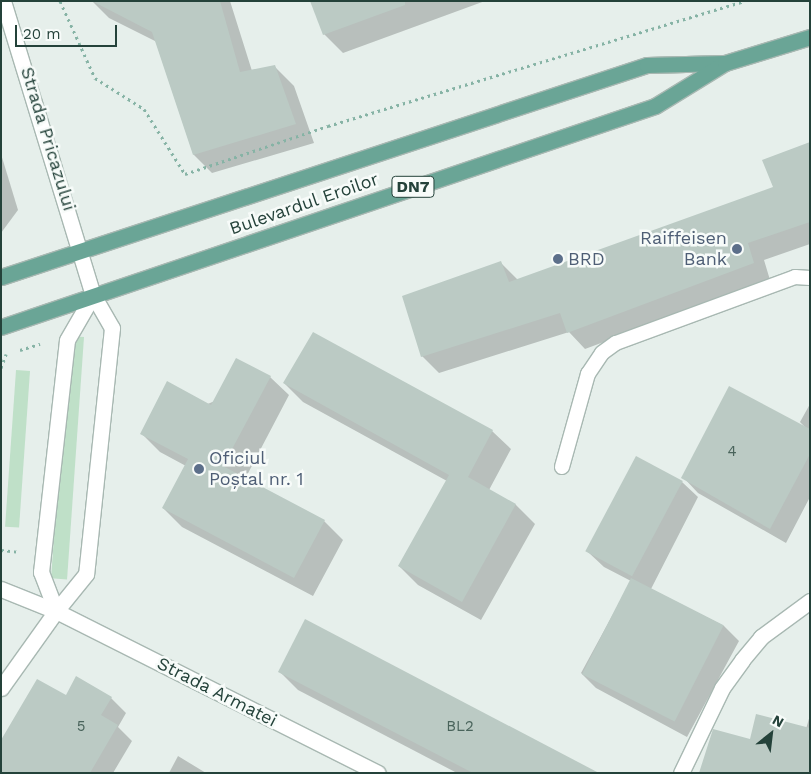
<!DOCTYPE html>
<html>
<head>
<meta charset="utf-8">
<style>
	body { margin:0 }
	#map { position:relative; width:811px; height:774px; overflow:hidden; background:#e6efeb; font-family:"Work Sans",sans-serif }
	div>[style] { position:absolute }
	.green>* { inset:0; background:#bfe0c8; transform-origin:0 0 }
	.shadow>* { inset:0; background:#0003 }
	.building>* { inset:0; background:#bbcac4; transform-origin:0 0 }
	.path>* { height:3px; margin-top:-1.5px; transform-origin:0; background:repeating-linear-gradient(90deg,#86b3a5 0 2.5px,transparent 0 6.5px) }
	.roads { filter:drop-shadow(1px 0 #a8b8b2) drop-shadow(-1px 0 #a8b8b2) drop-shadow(0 1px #a8b8b2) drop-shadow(0 -1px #a8b8b2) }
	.lane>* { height:14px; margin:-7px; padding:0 7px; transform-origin:7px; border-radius:7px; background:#fff }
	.street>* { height:15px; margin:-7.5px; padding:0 7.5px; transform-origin:7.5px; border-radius:7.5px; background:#fff }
	.secondary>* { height:15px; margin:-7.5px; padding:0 7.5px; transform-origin:7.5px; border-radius:7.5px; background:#fff }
	.primary>* { height:15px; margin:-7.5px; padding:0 7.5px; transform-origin:7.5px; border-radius:7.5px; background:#6aa596 }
	.dots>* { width:14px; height:14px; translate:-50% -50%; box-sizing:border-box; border:2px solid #f7fbf9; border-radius:50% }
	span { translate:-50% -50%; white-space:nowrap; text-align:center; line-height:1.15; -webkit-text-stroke:5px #f7fbf9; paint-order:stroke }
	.number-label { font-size:15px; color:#4a645c }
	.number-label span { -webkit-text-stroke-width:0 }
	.shield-label span { padding:1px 4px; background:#f7fbf9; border:1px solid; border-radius:4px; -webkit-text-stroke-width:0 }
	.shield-label { font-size:16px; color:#24423a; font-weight:700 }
	.street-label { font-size:18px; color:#24423a }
	.service-label { font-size:18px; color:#4e5e75 }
	.right { translate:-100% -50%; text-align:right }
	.left { translate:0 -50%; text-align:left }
	.frame { position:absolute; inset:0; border:2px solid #24423a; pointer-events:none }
	.north { position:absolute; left:746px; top:709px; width:50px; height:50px; -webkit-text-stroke:4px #f7fbf9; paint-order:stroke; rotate:29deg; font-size:14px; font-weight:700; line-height:20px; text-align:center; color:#24423a }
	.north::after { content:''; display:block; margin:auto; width:18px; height:22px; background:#24423a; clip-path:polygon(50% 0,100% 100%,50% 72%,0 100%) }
	.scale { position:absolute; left:15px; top:25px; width:102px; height:22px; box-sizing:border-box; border:2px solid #24423a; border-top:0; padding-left:6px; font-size:15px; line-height:18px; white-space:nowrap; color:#24423a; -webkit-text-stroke:4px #f7fbf9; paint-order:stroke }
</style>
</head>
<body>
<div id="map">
	<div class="green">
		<i style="left:84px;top:337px;width:243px;height:16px;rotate:94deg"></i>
		<i style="left:30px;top:371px;width:157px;height:14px;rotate:94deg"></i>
	</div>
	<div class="shadow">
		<i style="clip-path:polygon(92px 1px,230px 1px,252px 71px,275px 67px,294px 86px,314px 143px,212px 173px,194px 155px,157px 42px,109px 18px)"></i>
		<i style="clip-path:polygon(311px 1px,485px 1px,343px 53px,324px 34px)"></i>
		<i style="clip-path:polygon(810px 144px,810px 244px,764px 260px,770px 280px,585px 349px,569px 332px,439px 373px,422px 356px,500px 262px,518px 280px,774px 188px)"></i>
		<i style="clip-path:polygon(1px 154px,18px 210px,1px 233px)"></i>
		<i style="clip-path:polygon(270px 377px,289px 395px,245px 479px,324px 521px,343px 540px,313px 596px,182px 527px,163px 508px,186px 466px,160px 452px,141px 433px)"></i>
		<i style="clip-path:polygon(284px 383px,492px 431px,511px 449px,489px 490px,516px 505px,535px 524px,481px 620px,418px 585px,399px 566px,447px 481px,303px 402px)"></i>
		<i style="clip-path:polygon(810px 404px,810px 497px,786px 543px,698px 493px,683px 477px,806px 428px,800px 422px)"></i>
		<i style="clip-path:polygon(682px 482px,698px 497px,651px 589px,724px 626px,739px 641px,687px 737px,596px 688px,581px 673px,631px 581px,604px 567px,588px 552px)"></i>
		<i style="clip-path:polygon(279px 671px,596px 773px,457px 773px,298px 690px)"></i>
		<i style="clip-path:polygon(66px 697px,111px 698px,126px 713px,118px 727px,132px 741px,113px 773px,1px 773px)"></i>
		<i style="clip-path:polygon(810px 715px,810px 773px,750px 741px,806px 729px)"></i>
		<i style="clip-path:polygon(178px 756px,206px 773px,169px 773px)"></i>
	</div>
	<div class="building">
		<i style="clip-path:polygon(92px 1px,220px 1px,240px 72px,275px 65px,296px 124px,193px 155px,152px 32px)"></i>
		<i style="clip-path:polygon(310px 1px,405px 1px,405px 5px,323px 35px)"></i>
		<i style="clip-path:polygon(810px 142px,810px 222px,748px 243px,754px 263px,567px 333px,560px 313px,421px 357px,402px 296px,501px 261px,509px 282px,773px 187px,762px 160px)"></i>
		<i style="clip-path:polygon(313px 332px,493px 430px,468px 477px,516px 504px,462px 602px,398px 566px,449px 475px,283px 383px)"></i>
		<i style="clip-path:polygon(236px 358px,271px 376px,223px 466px,325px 520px,294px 578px,162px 508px,188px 459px,140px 434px,167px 381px,211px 405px)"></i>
		<i style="clip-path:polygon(729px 386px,810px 429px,810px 454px,770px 529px,681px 478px)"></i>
		<i style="left:636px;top:456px;width:53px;height:108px;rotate:28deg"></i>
		<i style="left:631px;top:578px;width:104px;height:108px;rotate:27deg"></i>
		<i style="clip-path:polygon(305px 619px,599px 773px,473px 773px,278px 672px)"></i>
		<i style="clip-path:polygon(76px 676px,112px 697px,101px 715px,118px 725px,90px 773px,1px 773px,1px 740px,37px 679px,66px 695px)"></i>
		<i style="clip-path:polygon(756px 714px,810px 728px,810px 773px,699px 773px,713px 729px,750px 739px)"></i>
	</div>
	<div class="path">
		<i style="left:60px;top:1px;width:85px;rotate:65.6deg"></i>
		<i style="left:95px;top:78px;width:58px;rotate:32.3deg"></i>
		<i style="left:144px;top:109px;width:77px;rotate:57.8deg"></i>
		<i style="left:185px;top:174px;width:151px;rotate:-18.6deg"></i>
		<i style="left:328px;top:126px;width:434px;rotate:-16.7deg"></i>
		<i style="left:20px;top:350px;width:21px;rotate:-17deg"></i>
		<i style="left:1px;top:368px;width:15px;rotate:-70deg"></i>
		<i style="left:1px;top:550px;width:18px;rotate:6deg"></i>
	</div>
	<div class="roads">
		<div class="lane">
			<i style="left:562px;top:467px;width:97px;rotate:-74.4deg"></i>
			<i style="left:588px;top:374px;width:25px;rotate:-56deg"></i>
			<i style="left:602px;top:353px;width:17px;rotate:-36deg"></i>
			<i style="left:616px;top:343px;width:191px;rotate:-20.2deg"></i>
			<i style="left:795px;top:277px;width:15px;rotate:4deg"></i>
		</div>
		<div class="street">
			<i style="left:1px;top:688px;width:95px;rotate:-54.5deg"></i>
			<i style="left:681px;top:773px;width:94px;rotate:-64.2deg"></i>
			<i style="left:722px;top:688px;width:34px;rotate:-54deg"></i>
			<i style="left:742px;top:660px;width:30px;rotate:-50deg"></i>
			<i style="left:761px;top:637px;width:61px;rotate:-36.3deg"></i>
		</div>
		<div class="secondary">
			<i style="left:3px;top:1px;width:307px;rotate:73deg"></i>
			<i style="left:93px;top:295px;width:38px;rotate:60deg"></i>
			<i style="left:112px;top:328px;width:247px;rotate:96deg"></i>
			<i style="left:86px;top:574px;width:48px;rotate:129deg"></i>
			<i style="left:1px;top:589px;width:59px;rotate:21.8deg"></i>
			<i style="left:56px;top:611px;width:360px;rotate:26.7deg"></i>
			<i style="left:56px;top:611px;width:42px;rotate:-111deg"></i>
			<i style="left:41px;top:572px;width:233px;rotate:-83.6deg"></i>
			<i style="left:67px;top:340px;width:52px;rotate:-60deg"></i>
		</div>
		<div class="primary">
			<i style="left:1px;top:277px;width:680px;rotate:-18.17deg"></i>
			<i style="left:647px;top:65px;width:77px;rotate:-1.5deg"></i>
			<i style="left:1px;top:327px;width:690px;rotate:-18.67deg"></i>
			<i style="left:655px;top:106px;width:82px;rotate:-31.6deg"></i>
			<i style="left:725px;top:63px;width:89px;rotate:-17deg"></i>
		</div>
	</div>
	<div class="dots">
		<i style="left:737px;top:249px;background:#5c6f8a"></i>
		<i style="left:558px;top:259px;background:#5c6f8a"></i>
		<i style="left:199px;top:469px;background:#5c6f8a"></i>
	</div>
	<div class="number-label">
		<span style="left:732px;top:452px">4</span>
		<span style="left:81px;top:727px">5</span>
		<span style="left:460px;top:727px">BL2</span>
	</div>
	<div class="shield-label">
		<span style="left:413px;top:187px">DN7</span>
	</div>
	<div class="street-label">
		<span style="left:48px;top:139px;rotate:73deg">Strada Pricazului</span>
		<span style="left:304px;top:204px;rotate:-19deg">Bulevardul Eroilor</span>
		<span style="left:217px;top:692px;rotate:27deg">Strada Armatei</span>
	</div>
	<div class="service-label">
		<span class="right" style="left:727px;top:249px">Raiffeisen<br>Bank</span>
		<span class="left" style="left:568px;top:259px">BRD</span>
		<span class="left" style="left:209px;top:469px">Oficiul<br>Poștal nr. 1</span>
	</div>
	<div class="frame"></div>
	<div class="north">N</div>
	<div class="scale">20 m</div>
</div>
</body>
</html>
